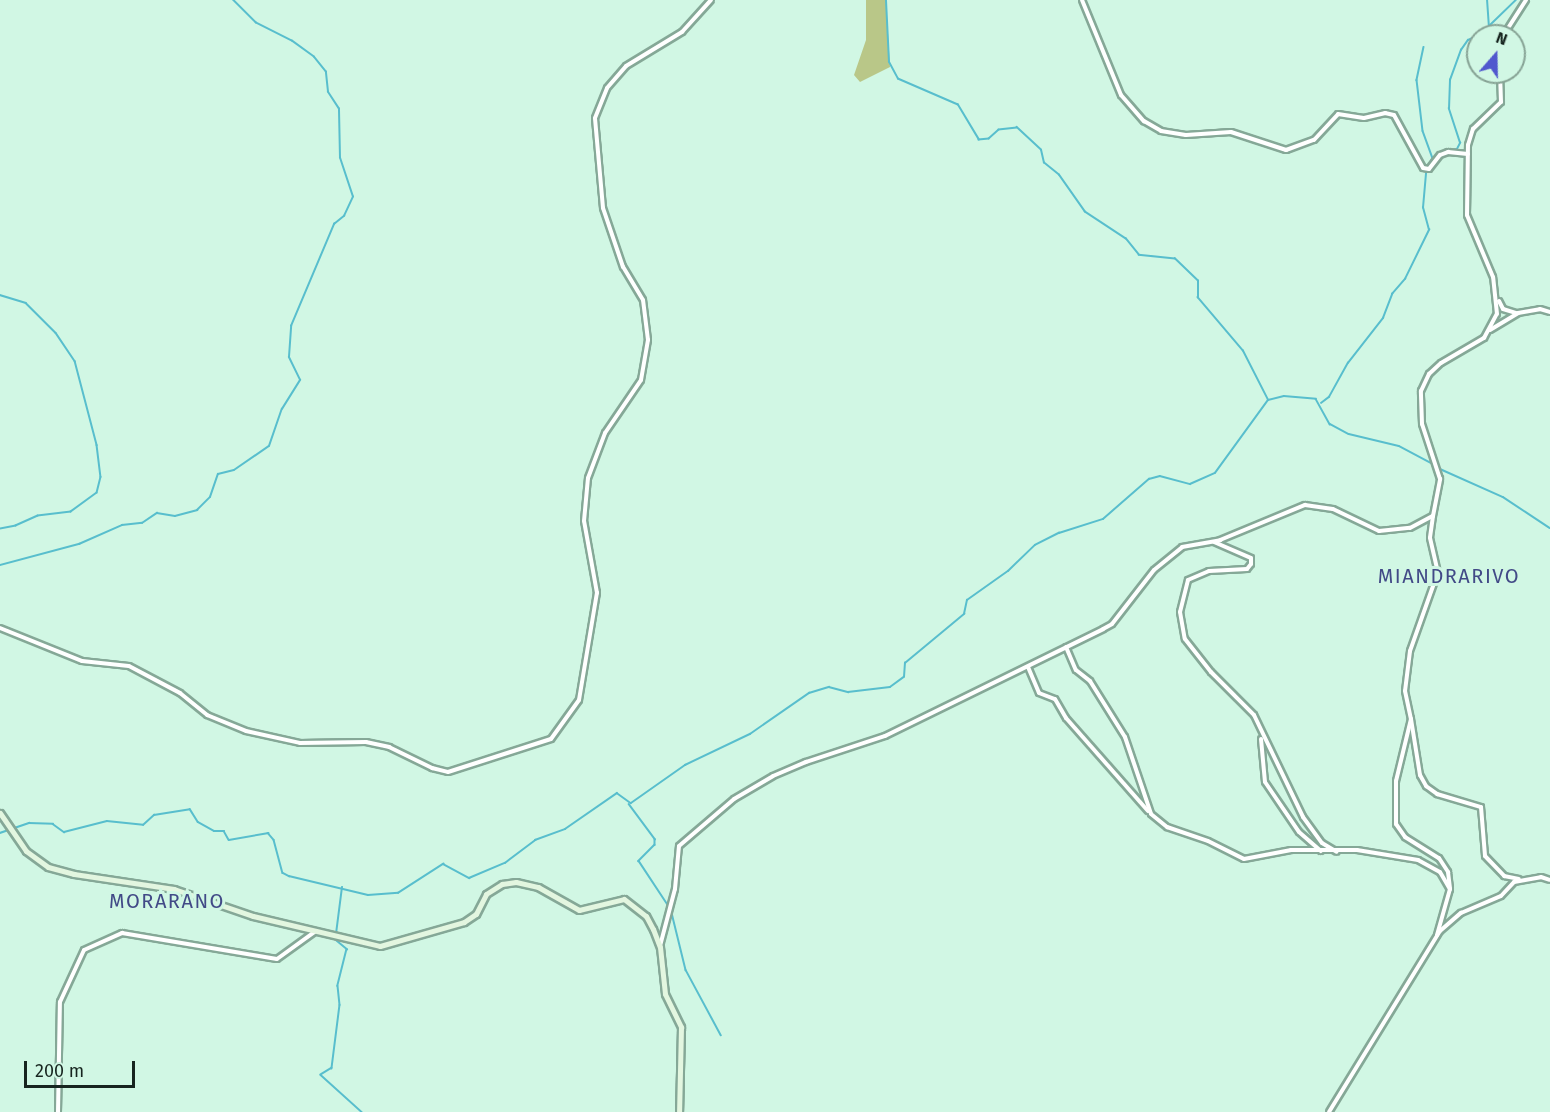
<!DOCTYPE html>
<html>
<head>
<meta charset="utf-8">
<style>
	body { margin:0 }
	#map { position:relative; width:1550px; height:1112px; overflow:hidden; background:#d1f7e4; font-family:"Fira Sans",sans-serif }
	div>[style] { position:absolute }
	.green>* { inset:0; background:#b9c788 }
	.stream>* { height:1.5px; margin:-0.75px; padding:0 0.75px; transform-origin:0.75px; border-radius:0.75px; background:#58becd }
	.roads { filter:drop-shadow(2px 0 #85a897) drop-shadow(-2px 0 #85a897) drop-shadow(0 2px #85a897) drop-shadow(0 -2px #85a897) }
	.street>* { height:4px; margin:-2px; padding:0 2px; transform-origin:2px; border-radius:2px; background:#fff }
	.secondary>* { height:5px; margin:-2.5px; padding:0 2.5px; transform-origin:2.5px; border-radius:2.5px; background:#e3f6e0 }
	span { translate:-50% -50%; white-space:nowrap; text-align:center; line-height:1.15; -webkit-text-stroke:6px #d1f7e4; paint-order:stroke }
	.quarter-label { font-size:20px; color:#424a87; letter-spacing:1.5px }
	.north { position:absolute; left:1466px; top:24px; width:60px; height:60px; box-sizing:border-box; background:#d1f7e4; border:2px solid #87a395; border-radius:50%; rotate:20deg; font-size:16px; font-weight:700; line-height:24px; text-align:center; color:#17251f }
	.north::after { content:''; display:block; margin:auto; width:21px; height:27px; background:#5158ce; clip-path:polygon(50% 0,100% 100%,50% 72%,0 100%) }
	.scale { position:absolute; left:24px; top:1061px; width:111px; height:27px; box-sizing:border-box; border:3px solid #17251f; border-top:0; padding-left:8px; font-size:18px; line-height:21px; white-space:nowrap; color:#17251f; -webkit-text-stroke:4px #d1f7e4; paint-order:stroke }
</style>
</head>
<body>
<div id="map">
	<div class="green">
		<i style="clip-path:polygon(866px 0,886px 0,890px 67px,860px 82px,854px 75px,866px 40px)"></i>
	</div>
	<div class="stream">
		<i style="left:1489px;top:26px;width:37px;rotate:-44deg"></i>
		<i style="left:1479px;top:36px;width:13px;rotate:-39deg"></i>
		<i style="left:1489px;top:28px;width:28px;rotate:-94deg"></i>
		<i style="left:1424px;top:47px;width:34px;rotate:102deg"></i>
		<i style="left:1417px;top:80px;width:51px;rotate:83.3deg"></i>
		<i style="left:1423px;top:131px;width:29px;rotate:70deg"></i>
		<i style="left:1433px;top:158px;width:10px;rotate:119deg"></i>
		<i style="left:1450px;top:150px;width:7px;rotate:-8deg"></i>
		<i style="left:1457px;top:149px;width:7px;rotate:-63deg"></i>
		<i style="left:1460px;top:143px;width:36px;rotate:-108deg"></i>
		<i style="left:1449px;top:109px;width:29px;rotate:-88deg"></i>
		<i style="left:1450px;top:80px;width:32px;rotate:-70deg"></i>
		<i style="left:1461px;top:50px;width:12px;rotate:-55deg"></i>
		<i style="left:1468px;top:40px;width:11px;rotate:-22deg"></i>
		<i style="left:1434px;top:158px;width:13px;rotate:-32deg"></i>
		<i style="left:0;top:295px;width:27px;rotate:17deg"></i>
		<i style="left:26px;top:303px;width:42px;rotate:45deg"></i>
		<i style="left:56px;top:333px;width:34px;rotate:56deg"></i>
		<i style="left:75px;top:361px;width:87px;rotate:75.3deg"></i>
		<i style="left:97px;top:445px;width:32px;rotate:83deg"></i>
		<i style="left:101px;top:477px;width:16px;rotate:104deg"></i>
		<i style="left:97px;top:493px;width:32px;rotate:144deg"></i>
		<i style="left:71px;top:512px;width:33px;rotate:173deg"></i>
		<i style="left:38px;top:516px;width:24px;rotate:156deg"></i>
		<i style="left:16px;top:526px;width:16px;rotate:169deg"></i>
		<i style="left:1268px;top:400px;width:16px;rotate:-14deg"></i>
		<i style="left:1284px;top:396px;width:32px;rotate:5deg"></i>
		<i style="left:1316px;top:399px;width:29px;rotate:61deg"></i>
		<i style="left:1330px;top:424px;width:21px;rotate:28deg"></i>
		<i style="left:1349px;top:434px;width:51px;rotate:13.5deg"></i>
		<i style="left:1399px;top:446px;width:40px;rotate:28deg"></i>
		<i style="left:1321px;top:403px;width:10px;rotate:-37deg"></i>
		<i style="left:1329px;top:397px;width:39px;rotate:-61deg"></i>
		<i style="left:1348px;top:363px;width:57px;rotate:-52.1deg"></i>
		<i style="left:1383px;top:318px;width:26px;rotate:-69deg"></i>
		<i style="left:1392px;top:294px;width:20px;rotate:-49deg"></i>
		<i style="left:1405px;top:279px;width:55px;rotate:-63.9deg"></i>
		<i style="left:1429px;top:230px;width:23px;rotate:-105deg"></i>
		<i style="left:1423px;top:208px;width:37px;rotate:-85deg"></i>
		<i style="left:1438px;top:468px;width:71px;rotate:24deg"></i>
		<i style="left:1503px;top:497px;width:56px;rotate:33.4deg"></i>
		<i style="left:0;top:565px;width:82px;rotate:-14.9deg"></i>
		<i style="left:79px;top:544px;width:47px;rotate:-23.8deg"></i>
		<i style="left:122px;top:525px;width:20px;rotate:-6deg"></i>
		<i style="left:142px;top:523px;width:18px;rotate:-34deg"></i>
		<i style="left:157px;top:513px;width:18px;rotate:9deg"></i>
		<i style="left:175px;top:516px;width:23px;rotate:-15deg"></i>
		<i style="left:197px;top:510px;width:18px;rotate:-45deg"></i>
		<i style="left:210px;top:497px;width:24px;rotate:-71deg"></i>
		<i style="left:218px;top:474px;width:16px;rotate:-14deg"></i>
		<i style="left:234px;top:470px;width:42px;rotate:-34.4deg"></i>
		<i style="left:269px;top:446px;width:39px;rotate:-71deg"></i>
		<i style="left:282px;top:409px;width:34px;rotate:-58deg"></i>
		<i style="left:300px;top:380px;width:25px;rotate:-116deg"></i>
		<i style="left:289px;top:357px;width:31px;rotate:-86deg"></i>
		<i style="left:291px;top:326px;width:111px;rotate:-67.1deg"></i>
		<i style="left:334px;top:224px;width:13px;rotate:-39deg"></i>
		<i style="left:344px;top:216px;width:21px;rotate:-65deg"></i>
		<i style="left:353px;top:197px;width:41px;rotate:-108.4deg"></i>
		<i style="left:340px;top:158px;width:49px;rotate:-91.2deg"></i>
		<i style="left:339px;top:109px;width:20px;rotate:-123deg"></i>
		<i style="left:328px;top:92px;width:20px;rotate:-96deg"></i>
		<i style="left:326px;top:72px;width:19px;rotate:-129deg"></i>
		<i style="left:314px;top:57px;width:27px;rotate:-144deg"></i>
		<i style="left:292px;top:41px;width:40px;rotate:-153.4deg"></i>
		<i style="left:256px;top:23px;width:33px;rotate:-135deg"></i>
		<i style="left:629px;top:804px;width:44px;rotate:53.4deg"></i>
		<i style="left:655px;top:839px;width:6px;rotate:90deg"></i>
		<i style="left:655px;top:845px;width:23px;rotate:135deg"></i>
		<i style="left:639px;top:861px;width:53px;rotate:56.6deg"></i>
		<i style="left:0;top:833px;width:31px;rotate:-19deg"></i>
		<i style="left:29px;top:823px;width:24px;rotate:2deg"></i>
		<i style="left:53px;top:824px;width:14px;rotate:36deg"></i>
		<i style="left:64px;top:832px;width:44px;rotate:-14.3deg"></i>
		<i style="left:107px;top:821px;width:36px;rotate:6deg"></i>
		<i style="left:143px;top:825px;width:15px;rotate:-42deg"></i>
		<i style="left:154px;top:815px;width:36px;rotate:-9deg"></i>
		<i style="left:190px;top:809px;width:15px;rotate:58deg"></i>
		<i style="left:198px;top:822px;width:18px;rotate:29deg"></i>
		<i style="left:214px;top:831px;width:10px"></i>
		<i style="left:224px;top:831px;width:10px;rotate:61deg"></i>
		<i style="left:229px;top:840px;width:40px;rotate:-10deg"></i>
		<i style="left:268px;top:833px;width:9px;rotate:49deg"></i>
		<i style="left:274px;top:840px;width:34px;rotate:75deg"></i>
		<i style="left:283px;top:873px;width:7px;rotate:27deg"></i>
		<i style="left:289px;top:876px;width:81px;rotate:13.5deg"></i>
		<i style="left:368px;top:895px;width:30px;rotate:-4deg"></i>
		<i style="left:398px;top:893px;width:54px;rotate:-32.8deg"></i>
		<i style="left:443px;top:864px;width:30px;rotate:28deg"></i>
		<i style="left:469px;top:878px;width:39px;rotate:-23deg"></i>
		<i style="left:505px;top:863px;width:38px;rotate:-37deg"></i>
		<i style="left:535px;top:840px;width:32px;rotate:-20deg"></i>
		<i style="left:565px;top:829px;width:63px;rotate:-34.7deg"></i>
		<i style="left:617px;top:793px;width:17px;rotate:36deg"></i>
		<i style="left:631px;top:803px;width:66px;rotate:-35.1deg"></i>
		<i style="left:685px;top:765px;width:72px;rotate:-25.5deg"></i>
		<i style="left:750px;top:734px;width:72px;rotate:-34.8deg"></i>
		<i style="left:809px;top:693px;width:21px;rotate:-17deg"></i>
		<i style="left:829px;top:687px;width:20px;rotate:15deg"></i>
		<i style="left:848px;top:692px;width:42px;rotate:-6.8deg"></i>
		<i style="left:890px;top:687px;width:17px;rotate:-36deg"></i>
		<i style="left:904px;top:677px;width:14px;rotate:-86deg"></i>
		<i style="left:905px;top:663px;width:77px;rotate:-39.7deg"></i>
		<i style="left:964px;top:614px;width:14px;rotate:-78deg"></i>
		<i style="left:967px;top:600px;width:50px;rotate:-35.3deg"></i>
		<i style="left:1008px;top:571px;width:37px;rotate:-44deg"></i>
		<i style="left:1035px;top:545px;width:27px;rotate:-27deg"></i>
		<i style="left:1059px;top:533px;width:46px;rotate:-17.7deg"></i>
		<i style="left:1103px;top:519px;width:61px;rotate:-41deg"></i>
		<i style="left:1149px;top:479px;width:11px;rotate:-15deg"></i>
		<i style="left:1160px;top:476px;width:31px;rotate:15deg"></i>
		<i style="left:1190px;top:484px;width:27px;rotate:-24deg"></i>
		<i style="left:1215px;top:473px;width:90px;rotate:-54deg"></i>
		<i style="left:1268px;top:400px;width:55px;rotate:-117deg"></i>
		<i style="left:1243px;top:351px;width:70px;rotate:-130.3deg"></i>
		<i style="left:1198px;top:298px;width:17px;rotate:-90deg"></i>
		<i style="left:1198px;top:281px;width:32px;rotate:-136deg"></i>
		<i style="left:1175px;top:259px;width:36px;rotate:-174deg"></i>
		<i style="left:1139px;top:255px;width:21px;rotate:-129deg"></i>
		<i style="left:1126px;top:239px;width:49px;rotate:-146.6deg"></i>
		<i style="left:1085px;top:212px;width:45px;rotate:-125.1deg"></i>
		<i style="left:1059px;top:175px;width:19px;rotate:-141deg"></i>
		<i style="left:1044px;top:163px;width:13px;rotate:-103deg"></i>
		<i style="left:1041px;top:150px;width:33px;rotate:-137deg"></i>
		<i style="left:1017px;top:128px;width:18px;rotate:174deg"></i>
		<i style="left:999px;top:130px;width:13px;rotate:138deg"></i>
		<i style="left:989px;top:139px;width:10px;rotate:174deg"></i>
		<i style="left:979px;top:140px;width:41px;rotate:-121deg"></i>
		<i style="left:958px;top:105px;width:65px;rotate:-156.6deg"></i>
		<i style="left:898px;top:79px;width:19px;rotate:-118deg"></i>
		<i style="left:889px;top:62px;width:62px;rotate:-92.8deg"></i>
		<i style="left:671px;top:909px;width:63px;rotate:76.2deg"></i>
		<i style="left:686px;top:970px;width:74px;rotate:61.7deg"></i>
		<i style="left:336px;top:934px;width:47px;rotate:-82.7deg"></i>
		<i style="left:335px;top:939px;width:16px;rotate:40deg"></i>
		<i style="left:347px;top:949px;width:38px;rotate:104deg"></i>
		<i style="left:338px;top:986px;width:19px;rotate:84deg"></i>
		<i style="left:340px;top:1005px;width:64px;rotate:97.2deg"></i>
		<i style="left:332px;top:1068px;width:13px;rotate:148deg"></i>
		<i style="left:321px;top:1075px;width:55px;rotate:42.1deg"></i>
	</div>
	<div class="roads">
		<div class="street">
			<i style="left:1082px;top:0;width:103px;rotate:67.7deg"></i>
			<i style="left:1121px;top:95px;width:35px;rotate:49deg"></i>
			<i style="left:1144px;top:121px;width:20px;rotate:30deg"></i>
			<i style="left:1161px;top:131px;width:25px;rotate:9deg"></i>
			<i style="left:1186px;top:135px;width:45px;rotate:-3.8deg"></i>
			<i style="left:1231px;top:132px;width:58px;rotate:18.1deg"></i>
			<i style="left:1286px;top:150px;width:30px;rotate:-20deg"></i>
			<i style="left:1314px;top:140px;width:35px;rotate:-47deg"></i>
			<i style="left:1338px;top:114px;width:26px;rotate:9deg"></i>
			<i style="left:1364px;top:118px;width:22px;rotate:-13deg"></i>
			<i style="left:1385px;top:113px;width:9px;rotate:13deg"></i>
			<i style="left:1394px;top:115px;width:60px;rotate:61.3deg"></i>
			<i style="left:1423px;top:168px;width:6px;rotate:9deg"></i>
			<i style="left:1429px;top:169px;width:18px;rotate:-52deg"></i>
			<i style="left:1440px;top:155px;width:9px;rotate:-21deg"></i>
			<i style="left:1448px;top:152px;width:20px;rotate:6deg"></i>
			<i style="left:1503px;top:36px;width:43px;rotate:-57.4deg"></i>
			<i style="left:1499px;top:301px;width:9px;rotate:63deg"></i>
			<i style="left:1503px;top:309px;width:14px;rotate:17deg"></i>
			<i style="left:1490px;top:330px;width:33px;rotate:-31deg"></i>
			<i style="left:1518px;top:313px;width:22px;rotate:-10deg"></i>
			<i style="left:1540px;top:309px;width:10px;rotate:17deg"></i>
			<i style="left:1433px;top:516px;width:22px;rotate:98deg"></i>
			<i style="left:1430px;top:538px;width:35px;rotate:77deg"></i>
			<i style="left:1438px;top:572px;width:84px;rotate:109.5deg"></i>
			<i style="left:1410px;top:651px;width:40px;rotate:97.1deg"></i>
			<i style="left:1405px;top:691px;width:29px;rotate:78deg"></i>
			<i style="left:1411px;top:719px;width:64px;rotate:103.6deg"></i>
			<i style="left:1396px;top:781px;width:43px;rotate:90deg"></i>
			<i style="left:1396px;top:824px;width:16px;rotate:55deg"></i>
			<i style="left:1405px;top:837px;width:40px;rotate:32deg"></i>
			<i style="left:1439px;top:858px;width:17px;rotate:57deg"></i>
			<i style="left:1448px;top:872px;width:17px;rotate:83deg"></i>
			<i style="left:1450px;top:889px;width:48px;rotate:105.8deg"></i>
			<i style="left:1214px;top:542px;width:40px;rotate:23.4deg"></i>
			<i style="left:1251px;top:558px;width:6px;rotate:90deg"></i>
			<i style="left:1251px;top:564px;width:6px;rotate:129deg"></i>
			<i style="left:1247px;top:569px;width:38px;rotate:177deg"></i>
			<i style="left:1209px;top:571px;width:23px;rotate:157deg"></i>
			<i style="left:1188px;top:580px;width:33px;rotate:104deg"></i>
			<i style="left:1180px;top:612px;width:27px;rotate:80deg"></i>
			<i style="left:1185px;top:639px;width:42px;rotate:51.8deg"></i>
			<i style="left:1211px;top:672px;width:61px;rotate:45deg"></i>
			<i style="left:1254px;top:715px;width:113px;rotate:64.3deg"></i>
			<i style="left:1303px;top:817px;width:32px;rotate:54deg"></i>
			<i style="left:1322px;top:843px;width:17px;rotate:31deg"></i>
			<i style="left:0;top:628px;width:88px;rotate:21.9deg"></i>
			<i style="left:82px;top:661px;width:47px;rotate:6.1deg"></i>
			<i style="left:129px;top:666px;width:58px;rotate:27.9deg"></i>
			<i style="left:180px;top:693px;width:35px;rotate:39deg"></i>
			<i style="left:207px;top:715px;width:42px;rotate:22.3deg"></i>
			<i style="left:246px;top:731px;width:55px;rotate:12.5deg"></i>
			<i style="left:300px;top:743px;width:66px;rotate:-0.9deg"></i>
			<i style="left:366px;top:742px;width:24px;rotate:12deg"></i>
			<i style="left:389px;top:747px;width:48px;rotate:26deg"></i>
			<i style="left:432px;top:768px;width:16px;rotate:14deg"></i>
			<i style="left:448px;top:772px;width:108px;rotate:-17.8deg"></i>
			<i style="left:551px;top:739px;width:48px;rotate:-54.3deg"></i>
			<i style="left:579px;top:700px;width:109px;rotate:-80.5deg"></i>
			<i style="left:597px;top:593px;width:73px;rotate:-100.2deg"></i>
			<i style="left:584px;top:521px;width:43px;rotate:-84.7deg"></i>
			<i style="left:588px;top:478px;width:48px;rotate:-69.3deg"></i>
			<i style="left:605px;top:433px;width:64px;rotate:-55.8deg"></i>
			<i style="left:641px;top:380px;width:41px;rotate:-80.1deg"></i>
			<i style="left:648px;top:340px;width:40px;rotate:-97.1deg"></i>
			<i style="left:643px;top:300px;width:39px;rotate:-121deg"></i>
			<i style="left:623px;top:267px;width:62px;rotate:-108.7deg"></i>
			<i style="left:603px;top:208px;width:90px;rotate:-95.1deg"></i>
			<i style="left:595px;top:118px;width:32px;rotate:-68deg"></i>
			<i style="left:607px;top:88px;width:29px;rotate:-49deg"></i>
			<i style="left:626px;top:66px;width:66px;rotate:-31.3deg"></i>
			<i style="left:682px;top:32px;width:43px;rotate:-47.8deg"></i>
			<i style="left:1066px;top:647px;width:25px;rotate:67deg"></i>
			<i style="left:1076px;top:670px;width:18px;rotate:38deg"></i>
			<i style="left:1090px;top:681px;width:66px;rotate:58deg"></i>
			<i style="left:1125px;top:737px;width:81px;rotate:71.3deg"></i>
			<i style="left:1151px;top:814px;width:21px;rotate:39deg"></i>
			<i style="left:1167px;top:827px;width:43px;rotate:18.9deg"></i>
			<i style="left:1208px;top:841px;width:40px;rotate:26.6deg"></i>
			<i style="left:1244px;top:859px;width:48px;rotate:-10.8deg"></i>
			<i style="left:1291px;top:850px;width:66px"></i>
			<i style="left:1357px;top:850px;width:62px;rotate:9.3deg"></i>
			<i style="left:1418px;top:860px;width:25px;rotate:29deg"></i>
			<i style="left:1440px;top:872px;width:20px;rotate:60deg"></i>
			<i style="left:1028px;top:667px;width:28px;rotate:67deg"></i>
			<i style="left:1039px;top:693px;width:17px;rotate:21deg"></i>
			<i style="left:1055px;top:699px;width:22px;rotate:60deg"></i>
			<i style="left:1066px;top:718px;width:124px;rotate:48.6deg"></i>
			<i style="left:1411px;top:719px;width:57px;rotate:80.9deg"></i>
			<i style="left:1420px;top:775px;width:13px;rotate:61deg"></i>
			<i style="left:1426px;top:786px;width:14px;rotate:36deg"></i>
			<i style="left:1437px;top:794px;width:46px;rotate:16.5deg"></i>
			<i style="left:1481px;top:807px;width:49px;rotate:85.3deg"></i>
			<i style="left:1485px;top:856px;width:28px;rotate:46deg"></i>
			<i style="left:1504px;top:876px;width:15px;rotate:11deg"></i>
			<i style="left:1261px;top:739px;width:43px;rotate:84.7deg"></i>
			<i style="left:1265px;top:782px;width:60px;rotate:55.8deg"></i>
			<i style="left:1299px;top:832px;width:29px;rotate:41deg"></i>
			<i style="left:660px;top:946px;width:59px;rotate:-75.3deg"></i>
			<i style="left:675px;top:889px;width:43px;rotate:-84.7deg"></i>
			<i style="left:679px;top:846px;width:72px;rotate:-40.5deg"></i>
			<i style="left:734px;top:799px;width:45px;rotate:-30.5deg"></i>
			<i style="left:773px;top:776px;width:36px;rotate:-23deg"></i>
			<i style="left:806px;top:762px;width:83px;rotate:-18.2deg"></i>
			<i style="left:885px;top:736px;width:243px;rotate:-26.1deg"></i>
			<i style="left:1103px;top:629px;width:10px;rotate:-29deg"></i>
			<i style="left:1112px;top:624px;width:68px;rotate:-52.1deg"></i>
			<i style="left:1154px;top:570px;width:36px;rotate:-39deg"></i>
			<i style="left:1182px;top:547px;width:39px;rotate:-10deg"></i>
			<i style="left:1220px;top:540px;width:92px;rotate:-22.4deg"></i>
			<i style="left:1305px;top:505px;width:28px;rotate:8deg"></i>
			<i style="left:1333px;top:509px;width:51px;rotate:25.6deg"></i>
			<i style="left:1379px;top:531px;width:31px;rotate:-6deg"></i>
			<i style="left:1410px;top:528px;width:26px;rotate:-28deg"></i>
			<i style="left:1433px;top:516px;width:38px;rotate:-79deg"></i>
			<i style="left:1440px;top:479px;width:58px;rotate:-108.1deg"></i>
			<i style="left:1422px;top:424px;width:33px;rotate:-92deg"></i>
			<i style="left:1421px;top:391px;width:19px;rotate:-65deg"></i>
			<i style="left:1429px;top:374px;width:16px;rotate:-43deg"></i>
			<i style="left:1441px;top:363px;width:50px;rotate:-30.2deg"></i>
			<i style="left:1484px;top:338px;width:27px;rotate:-62deg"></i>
			<i style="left:1497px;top:314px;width:37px;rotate:-96deg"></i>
			<i style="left:1493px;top:277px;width:67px;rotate:-112.8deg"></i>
			<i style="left:1467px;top:215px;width:70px;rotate:-89.2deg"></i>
			<i style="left:1468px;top:145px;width:17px;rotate:-73deg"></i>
			<i style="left:1473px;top:129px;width:39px;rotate:-44deg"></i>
			<i style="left:1501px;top:102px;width:30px;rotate:-92deg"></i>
			<i style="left:58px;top:1112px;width:110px;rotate:-89deg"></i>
			<i style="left:60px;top:1002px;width:57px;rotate:-65.2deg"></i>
			<i style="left:84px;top:950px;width:42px;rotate:-24.1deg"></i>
			<i style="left:122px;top:933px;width:157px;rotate:9.5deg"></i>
			<i style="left:277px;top:959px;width:48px;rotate:-35.7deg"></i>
			<i style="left:1329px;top:1112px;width:212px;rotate:-58.5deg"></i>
			<i style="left:1440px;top:931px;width:28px;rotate:-41deg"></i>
			<i style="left:1461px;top:913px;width:43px;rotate:-23deg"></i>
			<i style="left:1501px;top:896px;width:19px;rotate:-47deg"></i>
			<i style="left:1514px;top:882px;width:27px;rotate:-10deg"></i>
			<i style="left:1541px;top:877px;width:9px;rotate:18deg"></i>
		</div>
		<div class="secondary">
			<i style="left:0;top:813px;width:46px;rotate:55.6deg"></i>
			<i style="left:26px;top:851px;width:27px;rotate:36deg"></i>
			<i style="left:48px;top:867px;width:27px;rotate:15deg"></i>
			<i style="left:74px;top:874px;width:101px;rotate:8.5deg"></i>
			<i style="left:174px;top:889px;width:83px;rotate:18.9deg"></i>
			<i style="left:253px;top:916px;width:130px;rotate:13.3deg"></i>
			<i style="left:380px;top:946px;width:87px;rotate:-15.9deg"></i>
			<i style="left:464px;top:922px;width:14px;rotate:-34deg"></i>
			<i style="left:476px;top:914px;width:22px;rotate:-63deg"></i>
			<i style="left:486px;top:894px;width:19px;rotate:-32deg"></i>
			<i style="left:502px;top:884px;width:14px;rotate:-8deg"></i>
			<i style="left:516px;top:882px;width:23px;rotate:13deg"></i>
			<i style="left:538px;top:887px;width:47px;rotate:29.3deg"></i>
			<i style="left:579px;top:910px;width:46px;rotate:-13.7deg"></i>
			<i style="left:624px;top:899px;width:28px;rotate:38deg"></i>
			<i style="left:646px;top:916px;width:15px;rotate:62deg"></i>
			<i style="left:653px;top:929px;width:19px;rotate:69deg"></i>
			<i style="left:660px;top:947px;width:47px;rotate:83.9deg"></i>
			<i style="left:665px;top:994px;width:37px;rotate:64deg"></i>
			<i style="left:681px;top:1027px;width:85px;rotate:91.3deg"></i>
		</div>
	</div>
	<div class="quarter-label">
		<span style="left:1449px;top:576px">MIANDRARIVO</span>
		<span style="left:167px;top:901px">MORARANO</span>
	</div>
	<div class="north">N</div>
	<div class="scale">200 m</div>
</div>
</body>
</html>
